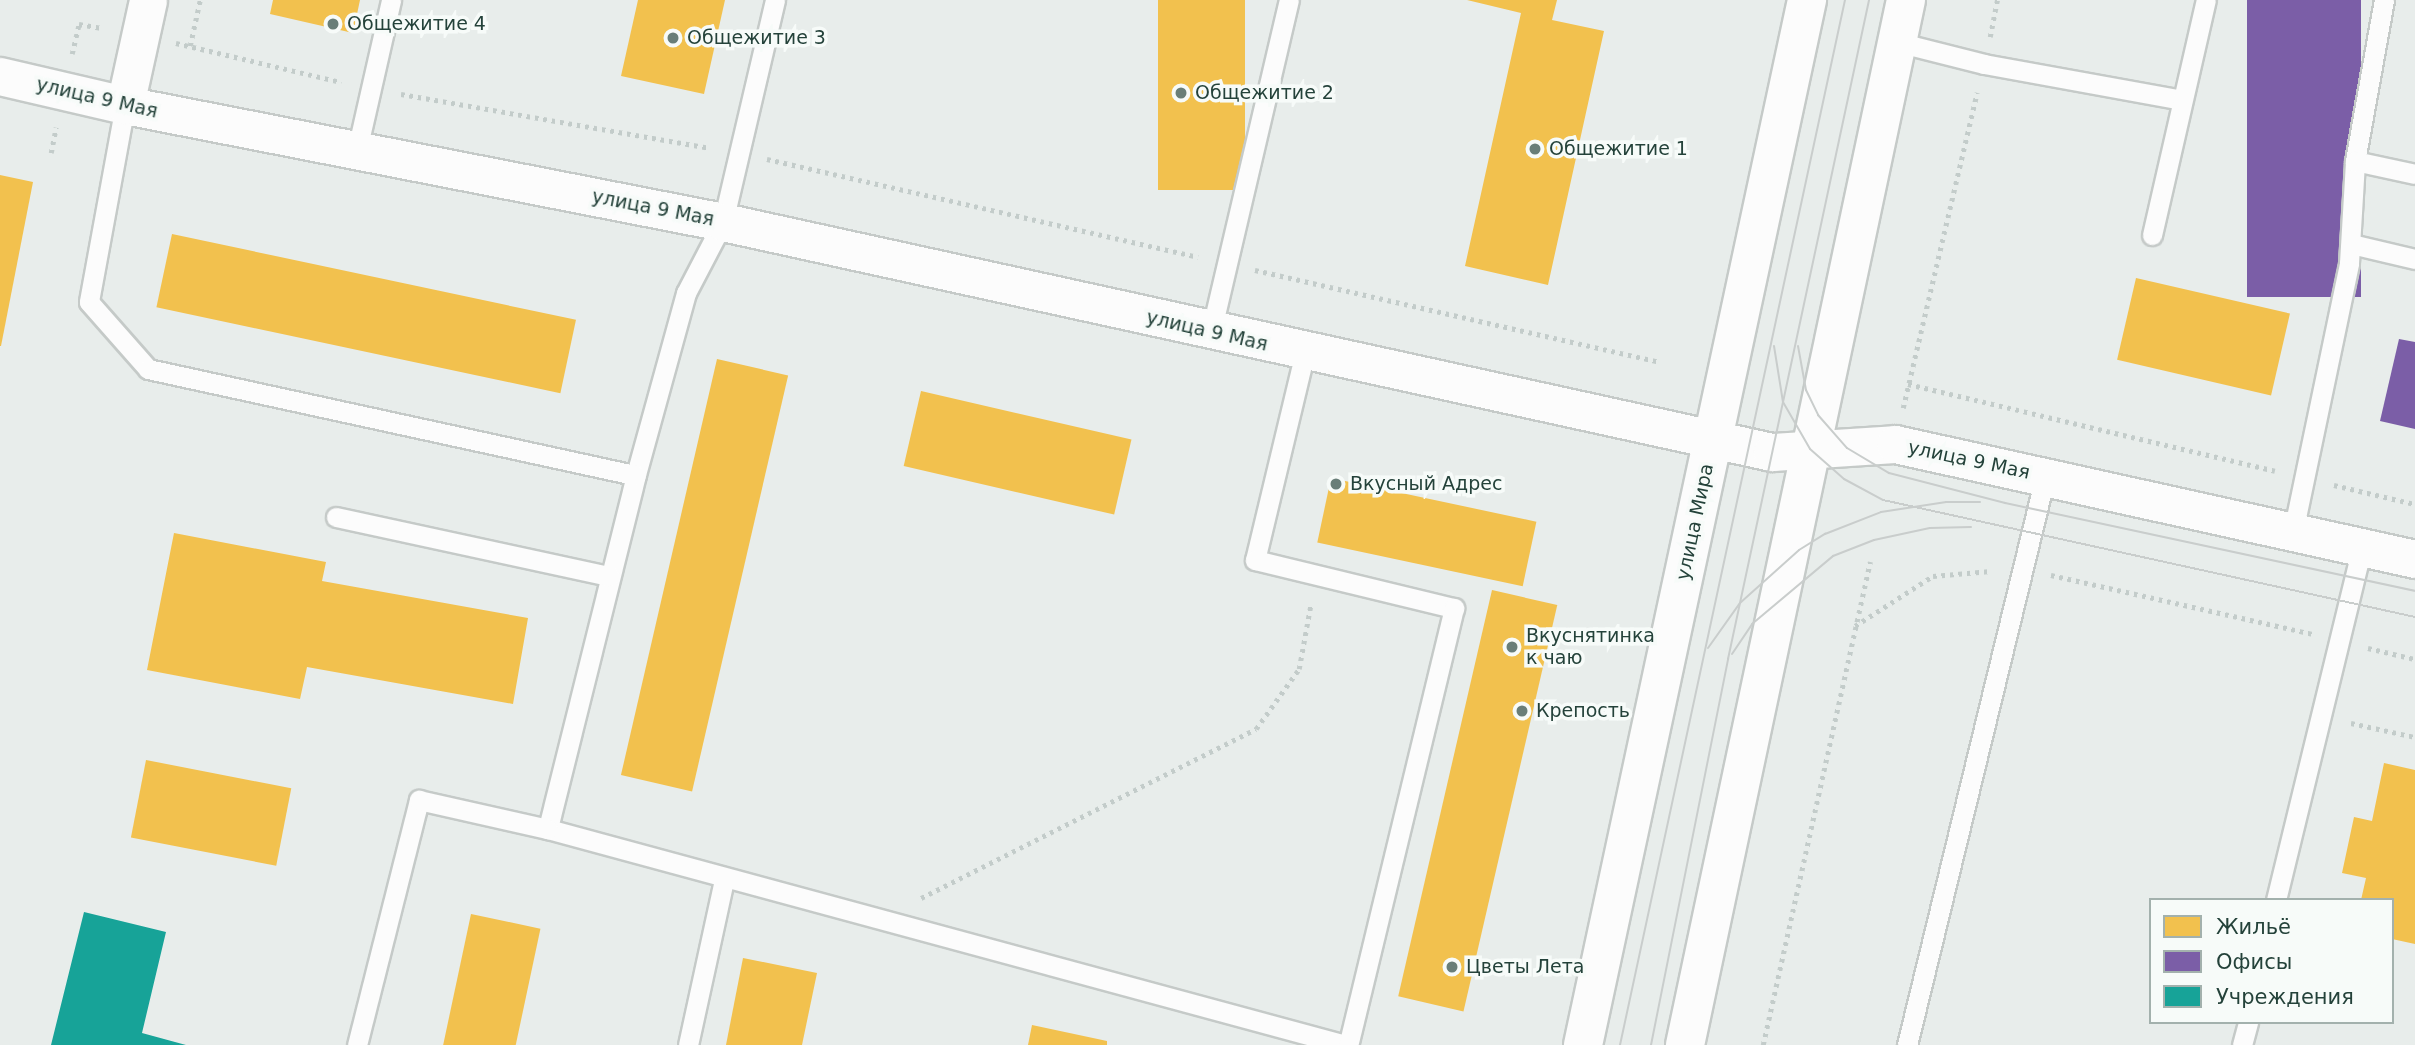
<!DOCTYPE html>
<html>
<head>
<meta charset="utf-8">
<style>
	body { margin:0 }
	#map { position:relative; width:2415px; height:1045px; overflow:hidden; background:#e8edeb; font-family:"DejaVu Sans",sans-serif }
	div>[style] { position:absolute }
	.homes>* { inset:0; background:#f2c14e; transform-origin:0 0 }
	.offices>* { inset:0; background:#7b5ea7; transform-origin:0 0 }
	.public>* { inset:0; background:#17a398 }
	.path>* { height:4.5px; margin-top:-2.25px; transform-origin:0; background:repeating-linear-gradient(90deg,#c3ccca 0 3.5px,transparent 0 8.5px) }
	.roads { filter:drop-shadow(2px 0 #c5cac8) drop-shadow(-2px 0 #c5cac8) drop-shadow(0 2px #c5cac8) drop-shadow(0 -2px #c5cac8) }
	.service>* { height:19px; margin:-9.5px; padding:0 9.5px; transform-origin:9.5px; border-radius:9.5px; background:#fcfcfc }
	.minor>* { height:37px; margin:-18.5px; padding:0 18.5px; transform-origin:18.5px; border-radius:18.5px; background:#fcfcfc }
	.secondary>* { height:38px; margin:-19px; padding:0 19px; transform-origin:19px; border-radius:19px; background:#fcfcfc }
	.tram>* { height:2px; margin:-1px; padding:0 1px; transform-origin:1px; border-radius:1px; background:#c9cdcc }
	.dots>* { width:19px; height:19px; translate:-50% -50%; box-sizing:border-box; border:4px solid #f7fbf9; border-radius:50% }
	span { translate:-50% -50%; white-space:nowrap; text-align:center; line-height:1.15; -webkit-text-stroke:7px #f7fbf9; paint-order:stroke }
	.poi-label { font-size:19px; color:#24423a }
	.left { translate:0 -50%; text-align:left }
	.street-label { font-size:19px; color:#24423a }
	.legend { position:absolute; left:2149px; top:898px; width:245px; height:126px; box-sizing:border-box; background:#f7fbf9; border:2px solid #a3b1ad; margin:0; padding:9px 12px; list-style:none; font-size:21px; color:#24423a }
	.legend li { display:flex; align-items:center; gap:14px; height:35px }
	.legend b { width:35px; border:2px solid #a3b1ad }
</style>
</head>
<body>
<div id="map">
	<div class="homes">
		<i style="clip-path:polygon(273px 0,360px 0,353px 33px,270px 14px)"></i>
		<i style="clip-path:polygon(638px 0,725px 0,704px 94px,621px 76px)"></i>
		<i style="left:1158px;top:0;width:87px;height:190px"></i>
		<i style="clip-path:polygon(1467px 0,1557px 0,1552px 20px,1604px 31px,1548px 285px,1465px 266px,1521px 13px)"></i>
		<i style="clip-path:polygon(0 175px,33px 182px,1px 346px,0 346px)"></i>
		<i style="left:172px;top:234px;width:413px;height:75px;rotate:12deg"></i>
		<i style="left:2136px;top:278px;width:158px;height:84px;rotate:13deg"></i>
		<i style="left:717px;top:359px;width:73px;height:427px;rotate:13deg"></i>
		<i style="left:921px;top:391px;width:216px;height:77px;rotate:13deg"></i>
		<i style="left:1331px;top:478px;width:210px;height:66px;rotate:12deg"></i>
		<i style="clip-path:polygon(174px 533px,326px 562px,322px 581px,528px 618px,513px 704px,307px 667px,300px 699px,147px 670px)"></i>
		<i style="left:1492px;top:590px;width:67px;height:417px;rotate:13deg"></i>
		<i style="left:146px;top:760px;width:148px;height:79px;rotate:11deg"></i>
		<i style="clip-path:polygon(2384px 763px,2415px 770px,2415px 944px,2392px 939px,2392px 900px,2361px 900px,2366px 878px,2342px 873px,2354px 817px,2372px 821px)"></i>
		<i style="left:471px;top:914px;width:71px;height:134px;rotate:12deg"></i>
		<i style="clip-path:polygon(743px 958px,817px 973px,802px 1045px,726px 1045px)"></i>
		<i style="clip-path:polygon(1032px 1025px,1107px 1041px,1107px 1045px,1028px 1045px)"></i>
	</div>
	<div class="offices">
		<i style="left:2247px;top:0;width:114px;height:297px"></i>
		<i style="clip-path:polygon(2399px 339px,2415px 342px,2415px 429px,2380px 421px)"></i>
	</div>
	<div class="public">
		<i style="clip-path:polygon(84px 912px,166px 932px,142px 1033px,186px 1045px,51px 1045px)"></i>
	</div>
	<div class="path">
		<i style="left:1990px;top:37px;width:38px;rotate:-79deg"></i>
		<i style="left:176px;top:43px;width:170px;rotate:13.3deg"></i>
		<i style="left:190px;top:46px;width:47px;rotate:-77.7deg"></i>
		<i style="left:72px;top:54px;width:31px;rotate:-77deg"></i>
		<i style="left:79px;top:24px;width:23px;rotate:10deg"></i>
		<i style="left:401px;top:94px;width:314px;rotate:9.9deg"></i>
		<i style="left:51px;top:153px;width:26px;rotate:-79deg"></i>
		<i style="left:767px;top:159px;width:442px;rotate:12.8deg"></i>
		<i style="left:1255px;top:270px;width:415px;rotate:12.8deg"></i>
		<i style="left:1908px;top:384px;width:377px;rotate:13.3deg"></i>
		<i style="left:1903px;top:408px;width:324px;rotate:-76.8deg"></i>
		<i style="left:2334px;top:485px;width:83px;rotate:13.2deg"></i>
		<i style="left:2051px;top:575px;width:268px;rotate:12.7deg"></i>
		<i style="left:1855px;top:626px;width:93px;rotate:-32.7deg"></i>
		<i style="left:1933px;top:576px;width:58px;rotate:-4.9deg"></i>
		<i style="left:2368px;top:648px;width:48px;rotate:13.2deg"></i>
		<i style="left:2351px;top:723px;width:66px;rotate:12.3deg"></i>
		<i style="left:921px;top:898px;width:375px;rotate:-26.8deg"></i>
		<i style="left:1256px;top:729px;width:74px;rotate:-54.4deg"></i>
		<i style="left:1299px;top:669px;width:67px;rotate:-79.7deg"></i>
		<i style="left:1763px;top:1045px;width:495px;rotate:-77.5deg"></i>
	</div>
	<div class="roads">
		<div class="service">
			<i style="left:775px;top:0;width:228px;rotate:103.2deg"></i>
			<i style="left:723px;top:222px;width:80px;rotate:117.5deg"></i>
			<i style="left:686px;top:293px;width:189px;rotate:105.4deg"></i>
			<i style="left:636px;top:475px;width:365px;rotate:104deg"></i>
			<i style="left:548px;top:829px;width:826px;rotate:15.16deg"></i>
			<i style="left:1897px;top:42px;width:90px;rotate:14.2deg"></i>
			<i style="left:1984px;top:64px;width:201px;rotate:10.3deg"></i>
			<i style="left:125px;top:105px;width:200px;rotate:100.4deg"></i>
			<i style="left:89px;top:302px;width:89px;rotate:48.6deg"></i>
			<i style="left:148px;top:369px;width:499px;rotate:12.3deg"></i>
			<i style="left:357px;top:150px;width:154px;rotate:-77.2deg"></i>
			<i style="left:2355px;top:161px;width:164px;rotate:-79.8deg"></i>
			<i style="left:2152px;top:235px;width:241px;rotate:-77.1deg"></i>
			<i style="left:2351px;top:244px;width:66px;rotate:13.2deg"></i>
			<i style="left:1211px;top:332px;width:341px;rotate:-76.8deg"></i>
			<i style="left:1305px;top:352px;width:214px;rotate:103.5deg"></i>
			<i style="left:1255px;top:560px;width:205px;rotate:13.6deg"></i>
			<i style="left:1454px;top:608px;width:450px;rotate:103.6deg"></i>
			<i style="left:336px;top:517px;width:280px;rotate:12.2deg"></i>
			<i style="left:2293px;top:532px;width:275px;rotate:-78.2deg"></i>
			<i style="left:2349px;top:263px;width:102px;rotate:-86.6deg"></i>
			<i style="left:2355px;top:161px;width:61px;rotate:12.2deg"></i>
			<i style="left:2276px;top:900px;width:363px;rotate:-76.3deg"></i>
			<i style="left:357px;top:1045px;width:253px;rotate:-75.8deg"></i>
			<i style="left:419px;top:800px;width:132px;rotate:12.7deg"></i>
			<i style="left:688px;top:1045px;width:169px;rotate:-77.7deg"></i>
			<i style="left:1907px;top:1045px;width:585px;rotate:-76.34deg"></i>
			<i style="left:2242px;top:1045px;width:24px;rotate:-75deg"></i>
		</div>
		<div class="minor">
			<i style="left:0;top:76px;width:128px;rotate:13.1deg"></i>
			<i style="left:125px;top:105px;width:609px;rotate:11.07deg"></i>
			<i style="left:723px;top:222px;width:1074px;rotate:12.37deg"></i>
			<i style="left:1772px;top:452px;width:123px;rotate:-3.7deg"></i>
			<i style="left:1895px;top:444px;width:533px;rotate:12.47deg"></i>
			<i style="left:125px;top:105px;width:107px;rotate:-77.6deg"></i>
		</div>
		<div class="secondary">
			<i style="left:1583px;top:1045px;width:1069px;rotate:-77.9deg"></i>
			<i style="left:1685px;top:1045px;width:1068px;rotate:-78.06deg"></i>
		</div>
	</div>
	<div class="tram">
		<i style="left:1774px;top:346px;width:57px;rotate:80.9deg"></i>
		<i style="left:1783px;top:402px;width:54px;rotate:60.1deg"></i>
		<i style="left:1810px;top:449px;width:45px;rotate:41.4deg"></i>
		<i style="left:1844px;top:479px;width:44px;rotate:28.3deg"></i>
		<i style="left:1883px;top:500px;width:545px;rotate:12.4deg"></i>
		<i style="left:1798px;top:346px;width:45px;rotate:79.7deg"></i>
		<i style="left:1806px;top:390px;width:28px;rotate:64deg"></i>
		<i style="left:1818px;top:415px;width:44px;rotate:48.7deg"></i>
		<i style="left:1847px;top:448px;width:49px;rotate:30.8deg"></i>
		<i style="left:1889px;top:473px;width:120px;rotate:14.5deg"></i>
		<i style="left:2005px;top:503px;width:419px;rotate:12.1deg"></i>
		<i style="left:1708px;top:648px;width:55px;rotate:-54.6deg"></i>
		<i style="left:1740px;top:603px;width:79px;rotate:-41.9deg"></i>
		<i style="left:1799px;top:550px;width:31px;rotate:-32deg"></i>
		<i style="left:1825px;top:534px;width:60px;rotate:-21.4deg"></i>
		<i style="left:1881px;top:512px;width:66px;rotate:-8.7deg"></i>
		<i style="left:1946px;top:502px;width:34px"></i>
		<i style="left:1732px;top:654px;width:36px;rotate:-56deg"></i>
		<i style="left:1752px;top:624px;width:106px;rotate:-40deg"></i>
		<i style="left:1833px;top:556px;width:44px;rotate:-21.3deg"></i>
		<i style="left:1874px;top:540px;width:57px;rotate:-12.1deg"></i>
		<i style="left:1930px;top:528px;width:41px;rotate:-1.4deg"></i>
		<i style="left:1620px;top:1045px;width:1069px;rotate:-77.85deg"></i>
		<i style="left:1651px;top:1045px;width:394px;rotate:-78.7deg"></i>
		<i style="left:1728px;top:659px;width:674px;rotate:-77.92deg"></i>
	</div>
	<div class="dots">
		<i style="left:333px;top:24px;background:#697e78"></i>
		<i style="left:673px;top:38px;background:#697e78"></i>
		<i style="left:1181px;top:93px;background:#697e78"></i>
		<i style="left:1535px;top:149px;background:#697e78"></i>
		<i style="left:1336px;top:484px;background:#697e78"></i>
		<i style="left:1512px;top:647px;background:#697e78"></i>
		<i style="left:1522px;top:711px;background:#697e78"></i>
		<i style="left:1452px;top:967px;background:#697e78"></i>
	</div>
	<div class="poi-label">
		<span class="left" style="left:347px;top:24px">Общежитие 4</span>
		<span class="left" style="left:687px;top:38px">Общежитие 3</span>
		<span class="left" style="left:1195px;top:93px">Общежитие 2</span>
		<span class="left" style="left:1549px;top:149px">Общежитие 1</span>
		<span class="left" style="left:1350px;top:484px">Вкусный Адрес</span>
		<span class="left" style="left:1526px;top:647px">Вкуснятинка<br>к чаю</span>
		<span class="left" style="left:1536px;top:711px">Крепость</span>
		<span class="left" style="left:1466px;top:967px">Цветы Лета</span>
	</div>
	<div class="street-label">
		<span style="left:97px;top:98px;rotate:13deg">улица 9 Мая</span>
		<span style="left:653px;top:208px;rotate:11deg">улица 9 Мая</span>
		<span style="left:1207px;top:331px;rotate:13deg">улица 9 Мая</span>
		<span style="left:1969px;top:460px;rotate:12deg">улица 9 Мая</span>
		<span style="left:1695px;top:522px;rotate:-78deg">улица Мира</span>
	</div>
	<ul class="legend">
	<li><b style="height:19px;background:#f2c14e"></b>Жильё</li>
	<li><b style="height:19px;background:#7b5ea7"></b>Офисы</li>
	<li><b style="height:19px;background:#17a398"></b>Учреждения</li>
	</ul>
</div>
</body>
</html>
